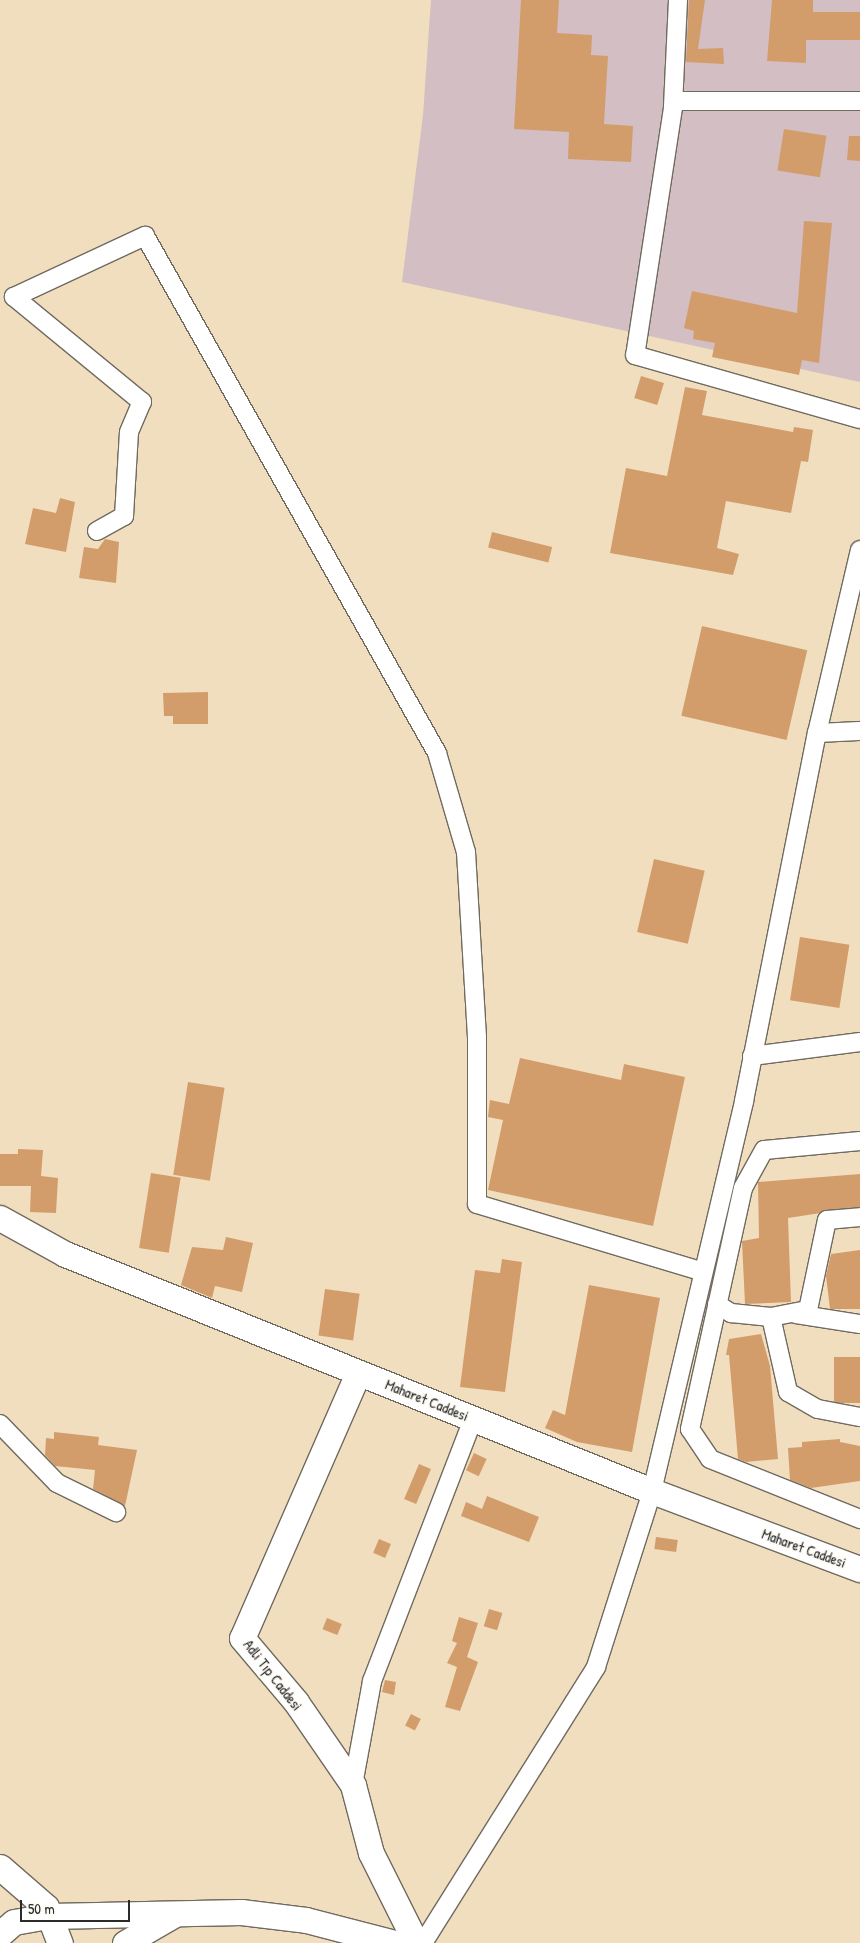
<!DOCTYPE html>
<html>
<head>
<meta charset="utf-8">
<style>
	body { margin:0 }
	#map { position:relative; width:860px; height:1943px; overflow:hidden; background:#f1debf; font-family:"Patrick Hand",sans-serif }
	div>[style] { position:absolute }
	.industrial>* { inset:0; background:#d2bec3 }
	.building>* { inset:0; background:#d39d6b; transform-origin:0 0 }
	.roads { filter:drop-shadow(1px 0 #706a5f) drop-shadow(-1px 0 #706a5f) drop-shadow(0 1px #706a5f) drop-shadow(0 -1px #706a5f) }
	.street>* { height:18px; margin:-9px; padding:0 9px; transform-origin:9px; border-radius:9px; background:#fff }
	.secondary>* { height:25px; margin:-12.5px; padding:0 12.5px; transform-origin:12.5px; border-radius:12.5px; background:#fff }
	span { translate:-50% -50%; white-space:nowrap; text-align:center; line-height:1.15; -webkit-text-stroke:4.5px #fdfcf7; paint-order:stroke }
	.street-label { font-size:15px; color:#2b2b2b }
	.scale { position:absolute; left:20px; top:1900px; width:110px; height:22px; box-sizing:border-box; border:2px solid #2b2b2b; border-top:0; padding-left:6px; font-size:15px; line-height:18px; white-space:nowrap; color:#2b2b2b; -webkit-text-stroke:4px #fdfcf7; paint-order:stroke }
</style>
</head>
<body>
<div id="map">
	<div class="industrial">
		<i style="clip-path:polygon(431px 0,860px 0,860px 382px,402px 282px,423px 115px)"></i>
	</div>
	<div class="building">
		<i style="clip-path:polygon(521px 0,559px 0,557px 33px,592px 35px,591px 55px,608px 56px,604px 124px,633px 126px,631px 162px,568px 159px,569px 132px,514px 129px)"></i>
		<i style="clip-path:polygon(689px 0,705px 0,698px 49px,723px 48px,724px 64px,686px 62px)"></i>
		<i style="clip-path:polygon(772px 0,813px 0,813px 12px,860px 12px,860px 40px,806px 40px,806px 63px,767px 61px)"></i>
		<i style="left:784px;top:129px;width:43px;height:42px;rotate:9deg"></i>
		<i style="clip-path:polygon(849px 136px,860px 136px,860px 161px,847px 160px)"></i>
		<i style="clip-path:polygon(804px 221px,832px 223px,819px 363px,802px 360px,799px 375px,712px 357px,715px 343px,693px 339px,694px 331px,684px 328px,692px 291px,797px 313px)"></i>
		<i style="left:641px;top:376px;width:24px;height:23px;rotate:17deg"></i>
		<i style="clip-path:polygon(685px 387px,707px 391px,702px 415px,793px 432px,794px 427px,813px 430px,808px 462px,801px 461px,791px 513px,726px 501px,717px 548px,739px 554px,733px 575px,610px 553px,626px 468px,667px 476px)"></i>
		<i style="clip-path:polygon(60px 498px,75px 502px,66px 552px,25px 544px,33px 508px,56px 513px)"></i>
		<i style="left:492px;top:532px;width:62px;height:16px;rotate:14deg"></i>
		<i style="clip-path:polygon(105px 539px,119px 542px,116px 583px,79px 578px,84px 547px,98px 549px)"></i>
		<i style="left:702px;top:626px;width:108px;height:92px;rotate:13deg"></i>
		<i style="clip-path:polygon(208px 692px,208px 724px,173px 724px,173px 716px,164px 716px,163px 693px)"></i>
		<i style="left:654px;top:859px;width:52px;height:75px;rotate:13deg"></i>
		<i style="left:800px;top:937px;width:50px;height:64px;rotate:9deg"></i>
		<i style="clip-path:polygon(520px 1058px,621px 1080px,624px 1064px,685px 1077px,653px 1226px,488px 1190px,503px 1120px,488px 1117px,490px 1100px,509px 1104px)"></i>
		<i style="left:188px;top:1082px;width:37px;height:94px;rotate:9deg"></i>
		<i style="clip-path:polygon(18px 1149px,43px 1150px,41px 1176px,58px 1178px,56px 1213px,30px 1212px,31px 1186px,0 1186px,0 1154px,18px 1154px)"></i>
		<i style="left:151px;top:1173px;width:30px;height:76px;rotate:9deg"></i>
		<i style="clip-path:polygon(860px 1174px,860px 1207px,788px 1218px,791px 1302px,745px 1304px,742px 1241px,759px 1238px,758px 1182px)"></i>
		<i style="clip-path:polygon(226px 1237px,253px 1243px,242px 1292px,215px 1286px,212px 1298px,181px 1285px,192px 1247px,223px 1250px)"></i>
		<i style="clip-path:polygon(860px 1250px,860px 1309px,830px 1309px,826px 1276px,831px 1254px)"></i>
		<i style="clip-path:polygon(502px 1259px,522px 1262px,505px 1392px,460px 1387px,475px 1270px,500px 1273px)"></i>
		<i style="clip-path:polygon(589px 1285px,660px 1298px,632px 1452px,577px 1442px,545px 1428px,553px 1410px,565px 1415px)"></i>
		<i style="left:325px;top:1289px;width:35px;height:47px;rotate:8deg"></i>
		<i style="clip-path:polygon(761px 1334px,770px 1366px,778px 1459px,746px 1462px,738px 1459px,729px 1355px,726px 1355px,729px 1339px)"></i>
		<i style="left:860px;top:1357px;width:46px;height:26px;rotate:90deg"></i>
		<i style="clip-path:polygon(54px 1432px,99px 1437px,98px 1445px,137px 1450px,125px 1506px,93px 1489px,95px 1470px,55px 1466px,45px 1455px,46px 1438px,54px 1439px)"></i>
		<i style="clip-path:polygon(840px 1439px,840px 1442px,860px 1446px,860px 1481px,811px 1488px,790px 1480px,788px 1448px,802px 1447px,802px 1442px)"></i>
		<i style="left:474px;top:1453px;width:14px;height:19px;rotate:25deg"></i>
		<i style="left:419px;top:1464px;width:13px;height:38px;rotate:23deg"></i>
		<i style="clip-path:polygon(487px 1496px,539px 1517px,529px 1542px,461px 1516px,466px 1502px,482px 1509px)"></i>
		<i style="left:656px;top:1537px;width:22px;height:12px;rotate:8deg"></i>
		<i style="left:379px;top:1539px;width:13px;height:15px;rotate:23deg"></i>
		<i style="left:489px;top:1609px;width:14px;height:18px;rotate:17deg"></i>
		<i style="clip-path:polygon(459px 1617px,478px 1623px,467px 1657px,478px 1662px,460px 1711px,445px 1707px,457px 1667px,447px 1663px,457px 1643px,452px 1641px)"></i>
		<i style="left:327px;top:1618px;width:16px;height:12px;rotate:22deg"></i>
		<i style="clip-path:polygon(385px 1680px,396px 1682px,394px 1695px,382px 1692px)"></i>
		<i style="left:411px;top:1714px;width:11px;height:13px;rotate:27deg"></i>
	</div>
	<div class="roads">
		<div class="street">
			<i style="left:678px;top:0;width:108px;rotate:92.7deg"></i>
			<i style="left:673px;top:108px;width:250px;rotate:98.7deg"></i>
			<i style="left:635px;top:355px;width:234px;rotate:15.9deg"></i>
			<i style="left:674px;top:101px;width:186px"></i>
			<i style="left:97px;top:531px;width:31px;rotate:-29deg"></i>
			<i style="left:124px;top:516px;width:84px;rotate:-86.6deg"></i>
			<i style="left:129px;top:432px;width:33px;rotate:-67deg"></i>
			<i style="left:142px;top:402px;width:166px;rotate:-140.6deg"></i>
			<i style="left:14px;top:297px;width:145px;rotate:-25deg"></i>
			<i style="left:145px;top:236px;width:594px;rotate:60.54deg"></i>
			<i style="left:437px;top:753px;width:103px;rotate:73.7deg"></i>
			<i style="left:466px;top:852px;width:185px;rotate:86.6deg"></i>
			<i style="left:477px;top:1037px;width:167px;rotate:90deg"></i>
			<i style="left:477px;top:1204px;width:236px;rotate:16.7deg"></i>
			<i style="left:817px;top:733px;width:43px;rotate:-2.7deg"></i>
			<i style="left:752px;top:1056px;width:109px;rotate:-7.4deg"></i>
			<i style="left:860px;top:1141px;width:96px;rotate:174.6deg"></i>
			<i style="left:764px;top:1150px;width:43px;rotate:118.9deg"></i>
			<i style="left:743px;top:1188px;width:247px;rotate:102.4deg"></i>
			<i style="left:690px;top:1429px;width:36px;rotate:56deg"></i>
			<i style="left:710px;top:1459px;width:162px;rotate:21.8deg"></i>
			<i style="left:717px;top:1304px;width:17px;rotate:33deg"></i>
			<i style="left:731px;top:1313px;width:40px;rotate:5.7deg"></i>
			<i style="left:771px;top:1317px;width:38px;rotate:-11deg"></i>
			<i style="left:808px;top:1310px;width:92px;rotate:-78.1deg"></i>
			<i style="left:827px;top:1220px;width:33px;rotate:-5deg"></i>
			<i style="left:796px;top:1314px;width:65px;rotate:8.9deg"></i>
			<i style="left:771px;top:1317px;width:77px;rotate:77.2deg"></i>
			<i style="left:788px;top:1392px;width:34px;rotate:30deg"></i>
			<i style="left:818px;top:1409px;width:43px;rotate:10.8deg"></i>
			<i style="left:0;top:1424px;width:82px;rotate:46deg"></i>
			<i style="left:57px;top:1483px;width:66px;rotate:26.2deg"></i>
			<i style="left:353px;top:1785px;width:106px;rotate:-79.6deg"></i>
			<i style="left:372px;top:1681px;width:281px;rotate:-68.9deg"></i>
			<i style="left:423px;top:1943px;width:326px;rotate:-57.9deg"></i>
			<i style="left:596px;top:1667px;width:185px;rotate:-72.3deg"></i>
			<i style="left:652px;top:1491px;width:401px;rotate:-76.7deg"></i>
			<i style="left:744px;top:1101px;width:375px;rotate:-78.8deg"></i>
			<i style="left:817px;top:733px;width:188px;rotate:-76.8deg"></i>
		</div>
		<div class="secondary">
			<i style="left:0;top:1218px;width:74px;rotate:29deg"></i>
			<i style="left:65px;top:1254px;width:633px;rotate:21.99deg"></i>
			<i style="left:652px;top:1491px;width:222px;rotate:20.6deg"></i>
			<i style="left:358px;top:1373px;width:289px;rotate:113.6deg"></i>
			<i style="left:242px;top:1638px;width:84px;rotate:49.8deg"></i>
			<i style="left:296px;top:1702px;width:101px;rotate:55.5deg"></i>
			<i style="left:353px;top:1785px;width:70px;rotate:75.2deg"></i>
			<i style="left:371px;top:1853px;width:101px;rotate:63.4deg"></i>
			<i style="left:0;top:1867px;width:61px;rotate:41deg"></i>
			<i style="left:46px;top:1907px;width:39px;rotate:69deg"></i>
			<i style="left:0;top:1934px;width:18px;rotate:-41deg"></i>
			<i style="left:14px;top:1922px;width:36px;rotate:-10deg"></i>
			<i style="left:49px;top:1916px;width:192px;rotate:-1.2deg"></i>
			<i style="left:241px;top:1912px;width:65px;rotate:7deg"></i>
			<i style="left:306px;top:1920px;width:91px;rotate:14.6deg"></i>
			<i style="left:125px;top:1943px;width:58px;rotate:-30.1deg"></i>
		</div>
	</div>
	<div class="street-label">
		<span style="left:427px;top:1400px;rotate:22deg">Maharet Caddesi</span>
		<span style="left:804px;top:1548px;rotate:20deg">Maharet Caddesi</span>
		<span style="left:273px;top:1675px;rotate:52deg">Adli Tıp Caddesi</span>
	</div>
	<div class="scale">50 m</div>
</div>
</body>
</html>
